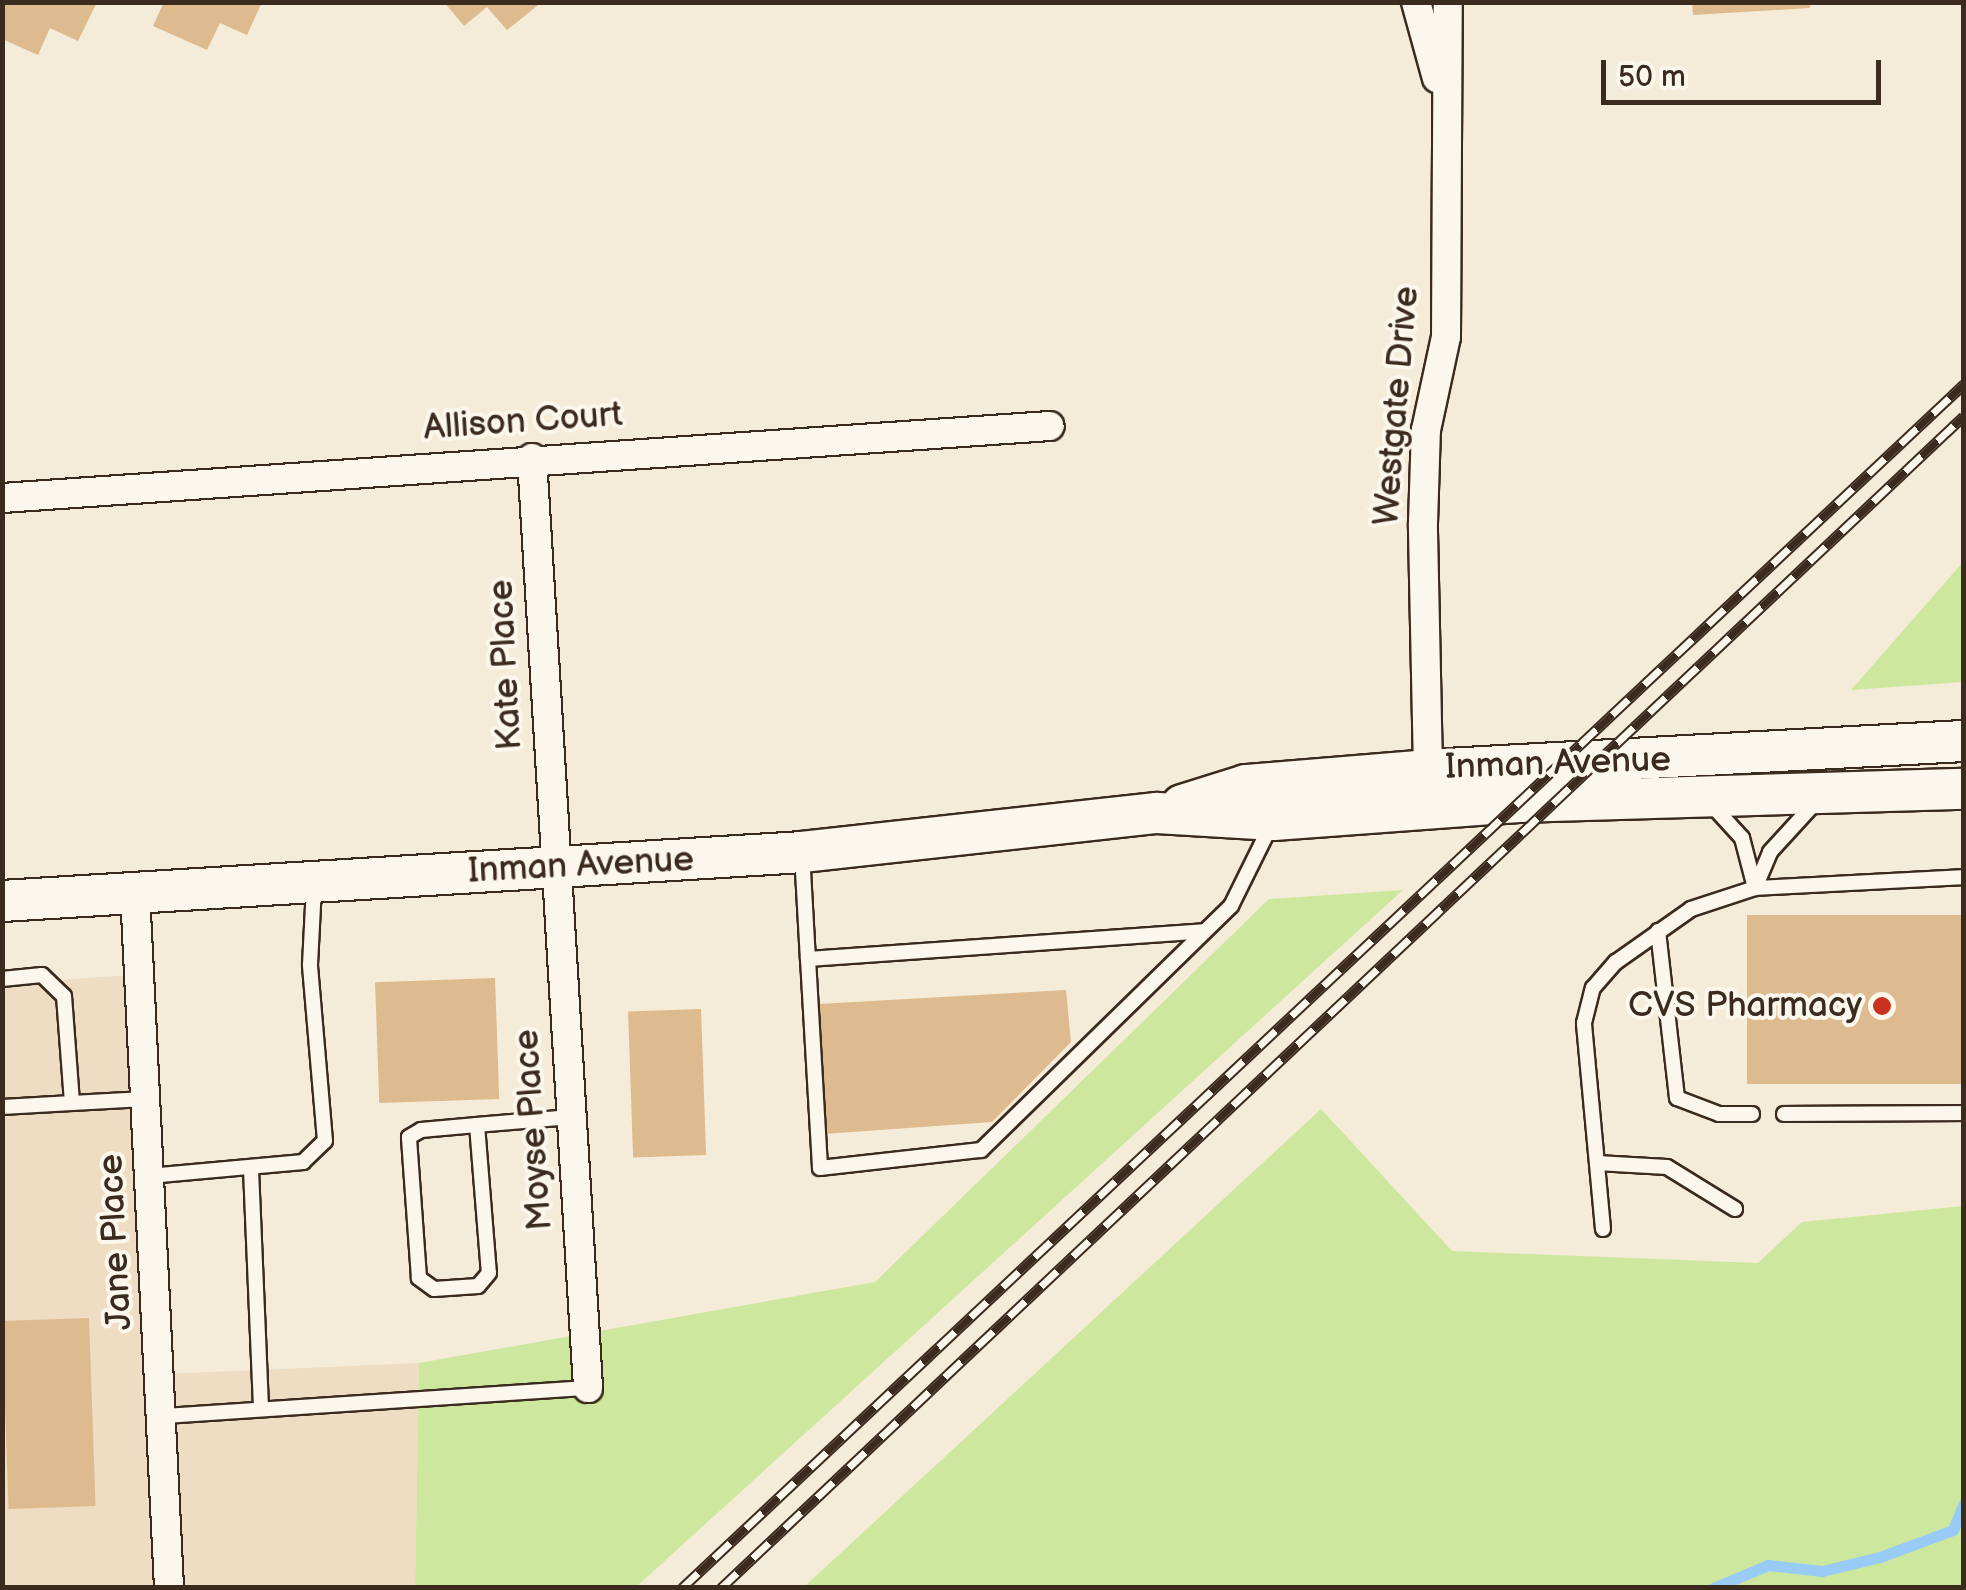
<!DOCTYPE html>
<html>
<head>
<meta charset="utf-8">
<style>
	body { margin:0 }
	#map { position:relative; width:1966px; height:1590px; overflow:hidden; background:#f5ebd9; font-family:"Balsamiq Sans",sans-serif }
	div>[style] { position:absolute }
	.built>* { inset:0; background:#eedcc3 }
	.green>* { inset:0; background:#cde89e }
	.stream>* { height:11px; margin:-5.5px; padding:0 5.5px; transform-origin:5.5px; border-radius:5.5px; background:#98cbf5 }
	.building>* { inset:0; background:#deba8f; transform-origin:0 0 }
	.roads { filter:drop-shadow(2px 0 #3b2a1e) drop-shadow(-2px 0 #3b2a1e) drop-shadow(0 2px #3b2a1e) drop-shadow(0 -2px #3b2a1e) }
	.service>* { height:14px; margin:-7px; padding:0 7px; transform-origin:7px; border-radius:7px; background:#fbf7ec }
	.minor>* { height:28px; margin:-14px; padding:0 14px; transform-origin:14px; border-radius:14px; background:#fbf7ec }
	.secondary>* { height:40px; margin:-20px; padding:0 20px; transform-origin:20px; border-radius:20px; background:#fbf7ec }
	.rail>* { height:11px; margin-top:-5.5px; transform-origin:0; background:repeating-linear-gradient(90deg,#fbf7ec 0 22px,#3b2a1e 0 44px); box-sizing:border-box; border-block:2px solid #3b2a1e }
	.dots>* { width:28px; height:28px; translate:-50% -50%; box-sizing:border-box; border:5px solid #fbf7ec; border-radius:50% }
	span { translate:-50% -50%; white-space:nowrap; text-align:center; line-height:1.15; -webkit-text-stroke:8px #fbf7ec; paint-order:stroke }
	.street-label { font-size:35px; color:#3b2a1e }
	.poi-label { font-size:35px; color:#3b2a1e }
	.right { translate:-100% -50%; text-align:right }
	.frame { position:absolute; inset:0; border:5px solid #3b2a1e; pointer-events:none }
	.scale { position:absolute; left:1601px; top:60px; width:280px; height:45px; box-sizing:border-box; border:5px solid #3b2a1e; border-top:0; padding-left:12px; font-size:30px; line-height:35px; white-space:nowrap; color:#3b2a1e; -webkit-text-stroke:8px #fbf7ec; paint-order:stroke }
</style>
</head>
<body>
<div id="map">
	<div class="built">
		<i style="clip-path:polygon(130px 975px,142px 1375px,419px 1363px,415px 1587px,3px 1588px,3px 984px)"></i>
	</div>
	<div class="green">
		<i style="clip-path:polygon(1963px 562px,1963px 682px,1851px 690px)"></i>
		<i style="clip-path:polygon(1403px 890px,636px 1587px,415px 1588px,419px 1363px,875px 1282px,1269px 899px)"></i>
		<i style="clip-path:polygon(1321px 1109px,1452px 1251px,1758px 1263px,1802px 1222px,1963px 1206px,1963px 1587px,804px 1587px)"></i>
	</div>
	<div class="stream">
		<i style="left:1713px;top:1588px;width:60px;rotate:-22.7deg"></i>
		<i style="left:1768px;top:1565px;width:54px;rotate:6.3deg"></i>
		<i style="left:1822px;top:1571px;width:60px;rotate:-13.6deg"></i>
		<i style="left:1880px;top:1557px;width:78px;rotate:-20.3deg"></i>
		<i style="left:1953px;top:1530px;width:29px;rotate:-68deg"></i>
	</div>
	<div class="building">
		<i style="clip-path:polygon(2px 2px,97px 2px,78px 41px,50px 28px,38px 55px,2px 39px)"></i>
		<i style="clip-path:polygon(164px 2px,262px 2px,247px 35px,220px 23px,207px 50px,153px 26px)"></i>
		<i style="clip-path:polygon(444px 2px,542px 2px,507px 30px,487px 7px,464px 26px)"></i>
		<i style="clip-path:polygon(1692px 2px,1810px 2px,1810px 8px,1693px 15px)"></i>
		<i style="left:1964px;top:915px;width:169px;height:217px;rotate:90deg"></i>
		<i style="left:495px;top:978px;width:121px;height:120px;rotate:88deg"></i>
		<i style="clip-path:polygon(1066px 990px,1071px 1042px,992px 1122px,824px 1134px,819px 1004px)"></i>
		<i style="left:701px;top:1009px;width:146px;height:73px;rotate:88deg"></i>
		<i style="left:89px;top:1318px;width:188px;height:87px;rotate:88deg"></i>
	</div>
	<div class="roads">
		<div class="service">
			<i style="left:1711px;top:804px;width:46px;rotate:47.6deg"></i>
			<i style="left:1742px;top:838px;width:52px;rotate:75.4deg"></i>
			<i style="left:802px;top:853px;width:106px;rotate:86.8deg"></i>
			<i style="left:808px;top:959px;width:397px;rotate:-4deg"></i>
			<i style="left:1755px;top:888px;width:39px;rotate:-67deg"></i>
			<i style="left:1770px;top:852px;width:65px;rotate:-47.5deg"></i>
			<i style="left:1658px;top:931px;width:168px;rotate:83.5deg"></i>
			<i style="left:1677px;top:1098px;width:45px;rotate:20.9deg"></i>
			<i style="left:1719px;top:1114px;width:33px"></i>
			<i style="left:808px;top:959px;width:209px;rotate:86.7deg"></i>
			<i style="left:820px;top:1168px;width:162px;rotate:-6.4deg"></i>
			<i style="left:981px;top:1150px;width:349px;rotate:-44.3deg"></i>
			<i style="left:1231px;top:906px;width:93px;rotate:-63.7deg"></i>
			<i style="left:2px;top:979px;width:40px;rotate:-5.7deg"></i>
			<i style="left:42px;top:975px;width:30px;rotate:44deg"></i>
			<i style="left:64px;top:996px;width:107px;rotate:85.7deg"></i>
			<i style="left:72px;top:1103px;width:73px;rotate:-3.1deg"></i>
			<i style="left:2px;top:1107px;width:70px;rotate:-3.3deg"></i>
			<i style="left:1784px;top:1114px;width:180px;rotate:-0.3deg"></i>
			<i style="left:477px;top:1125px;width:148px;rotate:85.4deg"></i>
			<i style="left:489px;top:1273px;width:17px;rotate:130deg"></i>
			<i style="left:478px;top:1286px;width:44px;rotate:176.1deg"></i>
			<i style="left:434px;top:1289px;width:19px;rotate:-144deg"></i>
			<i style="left:419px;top:1278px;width:141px;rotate:-94.1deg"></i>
			<i style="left:409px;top:1137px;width:14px;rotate:-30deg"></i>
			<i style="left:421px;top:1130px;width:56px;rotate:-5.1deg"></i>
			<i style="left:477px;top:1125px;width:93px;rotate:-4.9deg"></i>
			<i style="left:1597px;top:1163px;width:70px;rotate:3.3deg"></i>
			<i style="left:1667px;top:1167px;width:80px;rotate:31.7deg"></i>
			<i style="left:251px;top:1169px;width:240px;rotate:87.6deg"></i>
			<i style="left:149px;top:1176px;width:155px;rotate:-5.2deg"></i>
			<i style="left:303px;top:1162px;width:30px;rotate:-44deg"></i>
			<i style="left:325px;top:1141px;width:177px;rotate:-94.9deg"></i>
			<i style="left:310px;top:965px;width:78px;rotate:-87.1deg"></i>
			<i style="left:1603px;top:1229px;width:207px;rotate:-95.3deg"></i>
			<i style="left:1584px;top:1023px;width:36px;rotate:-76deg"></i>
			<i style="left:1593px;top:988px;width:35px;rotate:-49deg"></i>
			<i style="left:1616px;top:962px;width:92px;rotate:-35.2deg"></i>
			<i style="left:1691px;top:909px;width:67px;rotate:-18.2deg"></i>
			<i style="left:1755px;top:888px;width:209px;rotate:-3deg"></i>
			<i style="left:164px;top:1416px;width:425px;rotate:-3.8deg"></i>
		</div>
		<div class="minor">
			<i style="left:1416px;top:2px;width:79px;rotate:74.6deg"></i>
			<i style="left:532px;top:458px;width:932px;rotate:86.55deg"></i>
			<i style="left:2px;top:498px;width:1050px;rotate:-3.93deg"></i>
			<i style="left:1428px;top:770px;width:247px;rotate:-91.2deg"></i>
			<i style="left:1423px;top:523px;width:93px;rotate:-88.2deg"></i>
			<i style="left:1426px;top:430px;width:95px;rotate:-77.9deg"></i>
			<i style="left:1446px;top:337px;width:335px;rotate:-89.7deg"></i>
			<i style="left:135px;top:892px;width:697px;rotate:87.2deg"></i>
		</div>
		<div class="secondary">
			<i style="left:1182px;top:805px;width:67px;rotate:-17.4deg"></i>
			<i style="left:1246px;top:785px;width:183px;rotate:-4.7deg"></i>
			<i style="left:1428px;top:770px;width:537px;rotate:-3.1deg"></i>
			<i style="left:2px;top:901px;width:801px;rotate:-3.5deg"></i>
			<i style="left:802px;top:852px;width:357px;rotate:-6.3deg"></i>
			<i style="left:1157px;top:813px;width:117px;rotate:3.4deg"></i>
			<i style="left:1274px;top:820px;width:245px;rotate:-4.2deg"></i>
			<i style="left:1518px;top:802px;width:446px;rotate:-1.7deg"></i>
		</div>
	</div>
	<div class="rail">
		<i style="left:682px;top:1588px;width:1759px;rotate:-43.2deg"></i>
		<i style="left:721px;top:1588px;width:1708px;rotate:-43.32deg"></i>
	</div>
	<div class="dots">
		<i style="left:1882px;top:1006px;background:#c8321e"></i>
	</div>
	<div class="street-label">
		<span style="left:1397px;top:406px;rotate:-85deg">Westgate Drive</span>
		<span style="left:523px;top:422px;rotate:-4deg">Allison Court</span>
		<span style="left:506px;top:665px;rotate:-93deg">Kate Place</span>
		<span style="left:1558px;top:764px;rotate:-2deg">Inman Avenue</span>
		<span style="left:581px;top:866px;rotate:-3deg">Inman Avenue</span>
		<span style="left:534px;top:1130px;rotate:-94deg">Moyse Place</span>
		<span style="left:116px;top:1242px;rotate:-93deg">Jane Place</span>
	</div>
	<div class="poi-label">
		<span class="right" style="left:1862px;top:1006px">CVS Pharmacy</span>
	</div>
	<div class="frame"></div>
	<div class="scale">50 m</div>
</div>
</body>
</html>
